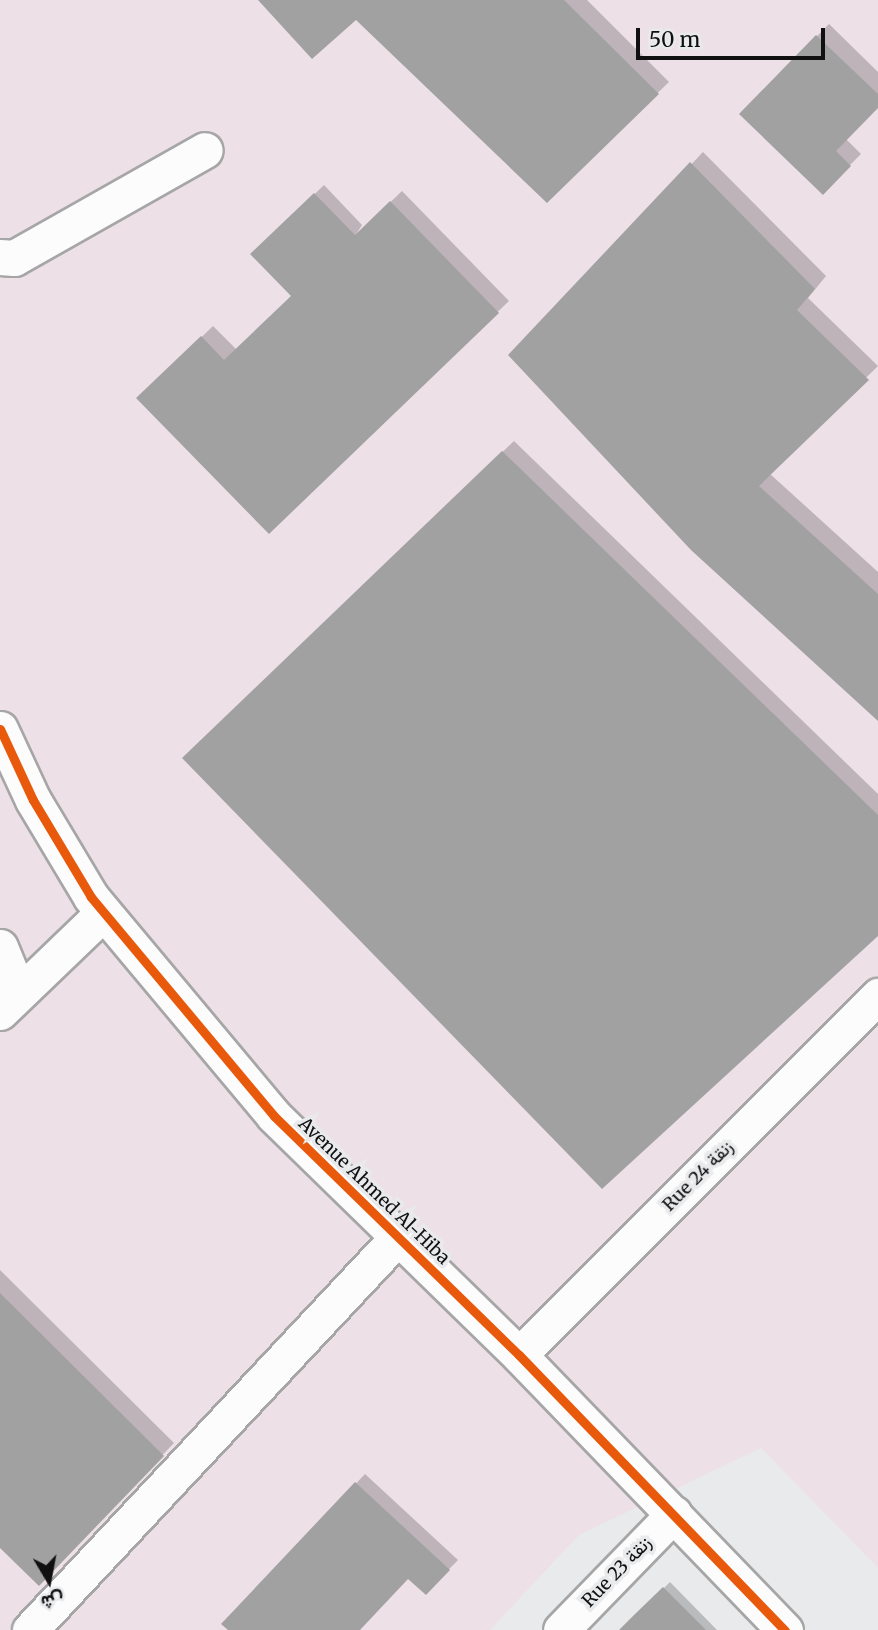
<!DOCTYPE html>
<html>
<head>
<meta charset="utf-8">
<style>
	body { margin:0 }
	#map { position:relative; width:878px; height:1630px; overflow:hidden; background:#e9eaeb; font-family:Merriweather,Vazirmatn,serif }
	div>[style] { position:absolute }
	.industrial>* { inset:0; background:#ede0e7 }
	.shadow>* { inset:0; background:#0003 }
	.building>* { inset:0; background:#a1a1a2 }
	.roads { filter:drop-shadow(2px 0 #a6a6a7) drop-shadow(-2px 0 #a6a6a7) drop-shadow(0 2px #a6a6a7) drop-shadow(0 -2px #a6a6a7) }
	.minor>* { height:35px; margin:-17.5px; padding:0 17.5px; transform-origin:17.5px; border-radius:17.5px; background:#fcfcfc }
	.cycleway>* { height:9px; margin:-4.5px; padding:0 4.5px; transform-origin:4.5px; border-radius:4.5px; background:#e8590c }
	span { translate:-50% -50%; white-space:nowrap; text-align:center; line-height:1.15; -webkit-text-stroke:7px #e8eaec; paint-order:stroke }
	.street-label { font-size:18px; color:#101011 }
	.north { position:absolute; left:14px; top:1546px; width:70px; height:70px; -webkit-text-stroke:5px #e8eaec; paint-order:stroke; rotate:170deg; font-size:19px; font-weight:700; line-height:28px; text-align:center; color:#101011 }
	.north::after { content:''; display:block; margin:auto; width:24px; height:32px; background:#101011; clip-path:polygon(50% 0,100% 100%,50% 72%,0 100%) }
	.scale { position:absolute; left:636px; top:28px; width:189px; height:32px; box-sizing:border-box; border:4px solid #101011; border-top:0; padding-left:9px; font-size:21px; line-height:24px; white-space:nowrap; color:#101011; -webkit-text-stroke:5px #e8eaec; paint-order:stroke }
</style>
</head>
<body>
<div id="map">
	<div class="industrial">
		<i style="clip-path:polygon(0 0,878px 0,878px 1568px,761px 1448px,579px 1535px,490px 1630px,0 1630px)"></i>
	</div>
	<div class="shadow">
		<i style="clip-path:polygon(261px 0,587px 0,669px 82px,547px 200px,356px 17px)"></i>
		<i style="clip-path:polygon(829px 24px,878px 72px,878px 106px,846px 139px,861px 154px,823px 192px,741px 114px)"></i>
		<i style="clip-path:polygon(703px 152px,826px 276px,808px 298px,878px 366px,769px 473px,878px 572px,878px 717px,511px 355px)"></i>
		<i style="clip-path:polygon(324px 185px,362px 225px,355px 236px,402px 191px,509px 301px,269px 532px,139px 398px,213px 326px,237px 350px,293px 296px,253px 254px)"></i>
		<i style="clip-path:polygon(514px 441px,878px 794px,878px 933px,184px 758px)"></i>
		<i style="clip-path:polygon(0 1270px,174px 1443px,39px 1584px,0 1546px)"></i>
		<i style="clip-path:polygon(365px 1474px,458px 1560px,426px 1593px,409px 1577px,358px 1630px,230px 1630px,223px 1624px)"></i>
		<i style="clip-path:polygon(670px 1582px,717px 1630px,622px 1630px)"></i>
	</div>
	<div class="building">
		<i style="clip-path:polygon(258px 0,564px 0,659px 94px,547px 203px,356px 20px,312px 59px)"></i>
		<i style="clip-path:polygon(816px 35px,878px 94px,878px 108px,836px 151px,851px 166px,823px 195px,739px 114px)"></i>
		<i style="clip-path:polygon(690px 162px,815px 289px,797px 310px,869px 380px,759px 486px,878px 594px,878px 721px,691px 550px,508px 355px)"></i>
		<i style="clip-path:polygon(314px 193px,355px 235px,390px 201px,499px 313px,269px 534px,136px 398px,201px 336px,224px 360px,291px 296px,250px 254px)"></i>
		<i style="clip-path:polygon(502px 451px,878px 815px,878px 936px,602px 1189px,182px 758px)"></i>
		<i style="clip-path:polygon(0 1293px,164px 1456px,39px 1586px,0 1548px)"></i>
		<i style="clip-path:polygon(355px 1482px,450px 1570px,426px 1595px,408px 1579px,360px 1630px,228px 1630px,221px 1624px)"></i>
		<i style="clip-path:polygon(663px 1587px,706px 1630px,619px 1630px,634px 1615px)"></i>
	</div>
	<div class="roads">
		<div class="minor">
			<i style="left:0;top:257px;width:14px;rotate:4deg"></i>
			<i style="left:14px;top:258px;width:219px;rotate:-29.5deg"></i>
			<i style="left:0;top:729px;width:78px;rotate:65.1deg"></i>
			<i style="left:33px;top:800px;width:113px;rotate:59.1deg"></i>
			<i style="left:91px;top:897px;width:285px;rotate:50.1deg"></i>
			<i style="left:274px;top:1116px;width:342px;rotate:44.3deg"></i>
			<i style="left:519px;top:1355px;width:383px;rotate:46deg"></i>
			<i style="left:0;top:947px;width:48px;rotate:67.8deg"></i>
			<i style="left:0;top:1012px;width:143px;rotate:-43.9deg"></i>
			<i style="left:519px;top:1355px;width:508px;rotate:-45deg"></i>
			<i style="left:30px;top:1630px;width:538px;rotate:-46.88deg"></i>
			<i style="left:561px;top:1630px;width:162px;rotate:-45.8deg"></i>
		</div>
	</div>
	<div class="cycleway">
		<i style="left:0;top:729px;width:78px;rotate:65.1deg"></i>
		<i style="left:33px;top:800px;width:113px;rotate:59.1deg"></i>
		<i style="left:91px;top:897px;width:285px;rotate:50.1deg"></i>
		<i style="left:274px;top:1116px;width:342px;rotate:44.3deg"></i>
		<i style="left:519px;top:1355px;width:383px;rotate:46deg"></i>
	</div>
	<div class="street-label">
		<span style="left:698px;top:1176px;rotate:-45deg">Rue 24 زنقة</span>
		<span style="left:374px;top:1191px;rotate:44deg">Avenue Ahmed Al-Hiba</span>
		<span style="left:617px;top:1572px;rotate:-46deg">Rue 23 زنقة</span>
	</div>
	<div class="north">ش</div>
	<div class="scale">50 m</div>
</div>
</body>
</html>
